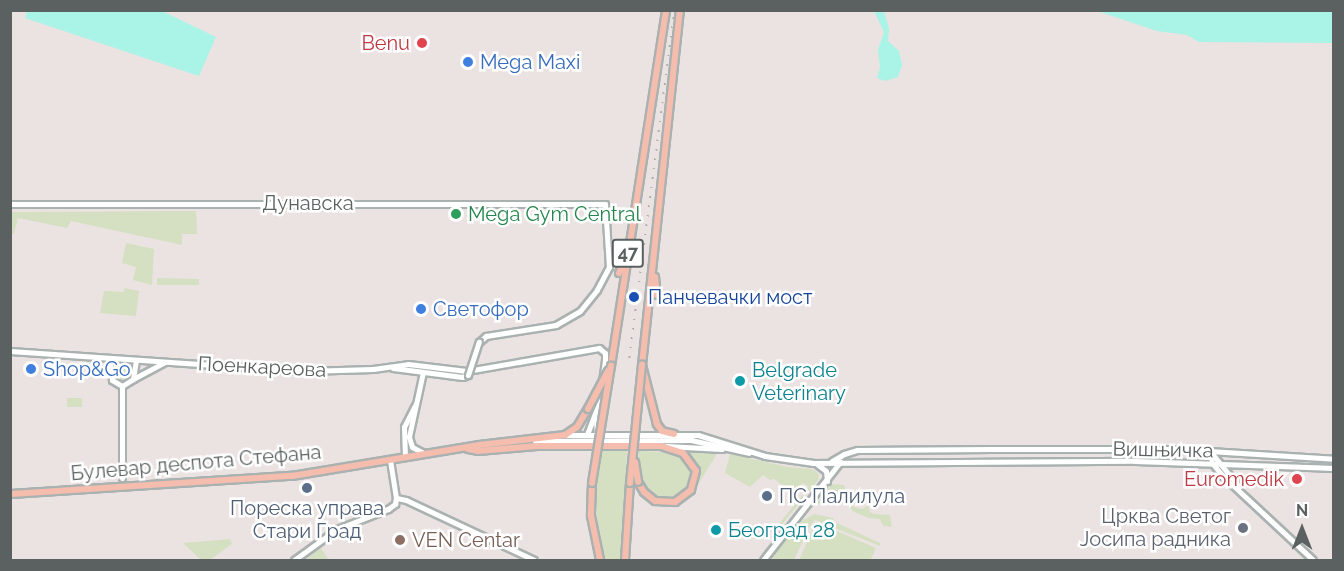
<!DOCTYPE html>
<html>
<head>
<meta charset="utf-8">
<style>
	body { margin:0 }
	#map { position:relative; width:1344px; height:571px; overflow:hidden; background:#ebe3e2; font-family:Raleway,sans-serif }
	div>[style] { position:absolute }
	.green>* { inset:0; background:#d4e0c1; transform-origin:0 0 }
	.round { border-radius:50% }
	.water>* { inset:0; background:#a9f4e6 }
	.roads { filter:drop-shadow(2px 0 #aab2b1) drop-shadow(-2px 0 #aab2b1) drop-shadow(0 2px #aab2b1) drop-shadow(0 -2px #aab2b1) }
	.secondary>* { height:5px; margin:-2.5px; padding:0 2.5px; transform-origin:2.5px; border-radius:2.5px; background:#fff }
	.primary>* { height:6px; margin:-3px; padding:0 3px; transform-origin:3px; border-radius:3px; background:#f4bdae }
	.rail>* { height:1.5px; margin-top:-0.75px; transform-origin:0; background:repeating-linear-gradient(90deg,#acadad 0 1.5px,transparent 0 9.5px) }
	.bridges { filter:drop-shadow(2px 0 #aab2b1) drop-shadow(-2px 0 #aab2b1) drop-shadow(0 2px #aab2b1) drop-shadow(0 -2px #aab2b1) }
	.secondary-bridge>* { height:5px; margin:-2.5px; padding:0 2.5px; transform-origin:2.5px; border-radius:2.5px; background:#fff }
	.primary-bridge>* { height:6px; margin:-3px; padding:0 3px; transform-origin:3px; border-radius:3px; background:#f4bdae }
	.dots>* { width:16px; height:16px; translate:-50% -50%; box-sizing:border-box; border:3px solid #fff; border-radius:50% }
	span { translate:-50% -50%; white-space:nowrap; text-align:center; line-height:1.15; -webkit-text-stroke:5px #fff; paint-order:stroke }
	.shield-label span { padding:2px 4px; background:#fff; border:2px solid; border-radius:4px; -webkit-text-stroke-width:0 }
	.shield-label { font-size:18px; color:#5a6160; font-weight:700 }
	.health-label { font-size:20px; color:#be3a42 }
	.right { translate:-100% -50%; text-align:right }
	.shop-label { font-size:20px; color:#366cbe }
	.left { translate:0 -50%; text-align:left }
	.street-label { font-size:20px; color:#5a6160 }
	.leisure-label { font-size:20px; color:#27864d }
	.transit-label { font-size:20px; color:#164399 }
	.culture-label { font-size:20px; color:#0d838f }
	.service-label { font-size:20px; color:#4e5e75 }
	.worship-label { font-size:20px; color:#5b616d }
	.education-label { font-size:20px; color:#785e54 }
	.frame { position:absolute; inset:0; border:12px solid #5a6160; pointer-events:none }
	.north { position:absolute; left:1272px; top:499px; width:60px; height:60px; -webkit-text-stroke:4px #fff; paint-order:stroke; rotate:0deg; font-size:16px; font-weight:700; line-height:24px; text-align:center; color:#5a6160 }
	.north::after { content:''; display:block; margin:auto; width:21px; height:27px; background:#5a6160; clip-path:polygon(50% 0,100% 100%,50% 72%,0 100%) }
</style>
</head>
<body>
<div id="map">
	<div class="green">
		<i style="clip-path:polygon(196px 211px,197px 234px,182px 234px,182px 245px,71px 221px,67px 228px,18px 218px,14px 234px,11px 233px,11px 212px)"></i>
		<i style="clip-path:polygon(126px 243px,154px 249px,152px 285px,133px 280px,136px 267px,122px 263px)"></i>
		<i style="clip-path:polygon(157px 278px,199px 279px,199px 285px,157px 285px)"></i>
		<i style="clip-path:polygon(124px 288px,139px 291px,136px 316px,100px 313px,104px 291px,124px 292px)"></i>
		<i class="round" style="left:115px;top:366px;width:14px;height:14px"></i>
		<i style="left:67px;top:398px;width:15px;height:9px"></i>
		<i style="clip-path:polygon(681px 449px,718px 452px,696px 488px,696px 465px)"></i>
		<i style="clip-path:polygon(597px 451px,627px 451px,621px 560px,601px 560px,592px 515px)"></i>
		<i style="clip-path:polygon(639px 451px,669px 452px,684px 457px,692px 472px,690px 484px,685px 492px,673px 499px,661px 500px,645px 491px,638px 464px)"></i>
		<i style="clip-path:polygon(730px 454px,788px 467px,812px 469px,818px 473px,819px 479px,780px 527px,778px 525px,809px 487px,803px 483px,794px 493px,774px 479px,770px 480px,763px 475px,750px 487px,725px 473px)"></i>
		<i style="clip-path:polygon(831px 484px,844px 485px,851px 505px,857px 508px,863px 509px,868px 505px,870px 512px,874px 514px,890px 515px,892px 527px,883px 526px,880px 519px,869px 518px,854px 512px,835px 493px,814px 507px)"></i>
		<i style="clip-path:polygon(814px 514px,833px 518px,835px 522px,880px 543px,880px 546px,815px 520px,809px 528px,794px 560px,773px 560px,773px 555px,800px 522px)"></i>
		<i style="clip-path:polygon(816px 522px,876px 548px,871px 559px,874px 560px,799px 560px)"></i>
		<i style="clip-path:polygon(230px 539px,232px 544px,210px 560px,200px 559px,183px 543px)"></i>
		<i style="clip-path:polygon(321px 548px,329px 560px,305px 560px)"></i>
	</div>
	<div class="water">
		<i style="clip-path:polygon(27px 11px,162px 11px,216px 37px,199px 76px,25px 18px)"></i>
		<i style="clip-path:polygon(874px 11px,884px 11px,889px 29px,888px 41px,899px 51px,902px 65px,898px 77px,885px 81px,877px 78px,880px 67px,878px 50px,884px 32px)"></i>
		<i style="clip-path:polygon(1097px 11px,1333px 11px,1333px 43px,1199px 42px,1187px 35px,1157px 31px)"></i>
	</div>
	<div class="roads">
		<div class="secondary">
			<i style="left:10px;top:204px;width:595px"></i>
			<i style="left:605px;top:204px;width:63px;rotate:86.4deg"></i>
			<i style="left:609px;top:267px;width:26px;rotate:118deg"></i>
			<i style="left:597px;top:290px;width:27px;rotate:129deg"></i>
			<i style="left:580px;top:311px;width:28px;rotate:150deg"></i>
			<i style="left:556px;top:325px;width:71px;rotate:171.1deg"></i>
			<i style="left:486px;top:336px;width:9px;rotate:139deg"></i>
			<i style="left:10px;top:351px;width:296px;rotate:3.9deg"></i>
			<i style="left:305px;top:371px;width:68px;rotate:-1.7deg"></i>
			<i style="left:373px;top:369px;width:35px;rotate:-8deg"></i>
			<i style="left:408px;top:364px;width:59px;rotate:6.8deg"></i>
			<i style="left:467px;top:371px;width:134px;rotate:-9.9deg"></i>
			<i style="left:599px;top:348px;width:8px;rotate:40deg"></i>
			<i style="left:605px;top:353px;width:7px;rotate:90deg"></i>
			<i style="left:605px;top:360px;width:43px;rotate:97.9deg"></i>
			<i style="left:599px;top:403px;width:34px;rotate:111deg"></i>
			<i style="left:109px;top:358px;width:22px;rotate:82deg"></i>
			<i style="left:112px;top:380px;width:12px;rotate:31deg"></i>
			<i style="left:393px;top:368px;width:70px;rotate:7.4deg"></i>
			<i style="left:462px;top:377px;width:6px;rotate:-18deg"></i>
			<i style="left:423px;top:372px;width:66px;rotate:102.2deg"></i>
			<i style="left:409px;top:437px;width:10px;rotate:73deg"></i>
			<i style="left:412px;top:447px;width:13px;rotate:27deg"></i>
			<i style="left:133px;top:379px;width:36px;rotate:-28deg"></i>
			<i style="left:122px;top:386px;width:13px;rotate:-32deg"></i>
			<i style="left:133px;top:379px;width:19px;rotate:-81deg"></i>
			<i style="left:596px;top:418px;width:17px;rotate:87deg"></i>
			<i style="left:565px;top:435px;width:133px"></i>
			<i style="left:698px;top:435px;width:70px;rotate:17.4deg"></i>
			<i style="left:765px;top:456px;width:49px;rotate:8.3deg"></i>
			<i style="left:813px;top:463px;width:322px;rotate:-0.4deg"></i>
			<i style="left:1135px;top:461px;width:199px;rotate:2deg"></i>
			<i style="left:535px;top:441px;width:156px;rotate:-0.4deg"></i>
			<i style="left:691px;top:440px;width:59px;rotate:12.6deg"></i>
			<i style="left:666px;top:446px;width:56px;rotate:3.1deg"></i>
			<i style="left:1210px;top:451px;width:12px;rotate:81deg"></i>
			<i style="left:1212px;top:463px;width:17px;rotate:50deg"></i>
			<i style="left:1223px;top:476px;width:123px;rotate:43deg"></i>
			<i style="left:1210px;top:451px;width:46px;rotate:51.1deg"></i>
			<i style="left:405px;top:457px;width:30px;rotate:-92deg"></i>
			<i style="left:404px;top:427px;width:25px;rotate:-63deg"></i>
			<i style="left:390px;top:460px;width:38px;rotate:81deg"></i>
			<i style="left:832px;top:461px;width:14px;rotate:-30deg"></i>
			<i style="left:844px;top:454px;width:14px;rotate:-17deg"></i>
			<i style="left:857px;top:450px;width:135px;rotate:-0.4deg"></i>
			<i style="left:992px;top:449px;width:185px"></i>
			<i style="left:1177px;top:449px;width:157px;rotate:3.6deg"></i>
			<i style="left:817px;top:464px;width:11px;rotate:38deg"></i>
			<i style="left:826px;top:471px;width:10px;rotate:84deg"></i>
			<i style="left:122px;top:478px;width:92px;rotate:-90deg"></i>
			<i style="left:396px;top:498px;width:10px;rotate:11deg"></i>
			<i style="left:406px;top:500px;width:141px;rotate:25.1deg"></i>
			<i style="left:294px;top:560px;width:53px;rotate:-35.8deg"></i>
			<i style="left:337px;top:529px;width:55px;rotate:-21.4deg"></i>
			<i style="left:388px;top:509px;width:9px;rotate:-36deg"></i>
			<i style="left:395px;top:504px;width:6px;rotate:-81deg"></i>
			<i style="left:763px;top:560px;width:125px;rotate:-51.8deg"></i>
		</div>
		<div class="primary">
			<i style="left:619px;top:273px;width:14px;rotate:-65deg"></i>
			<i style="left:655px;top:277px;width:18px;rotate:84deg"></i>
			<i style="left:611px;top:366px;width:360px;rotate:-81.2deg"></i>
			<i style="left:674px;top:434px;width:12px;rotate:-166deg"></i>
			<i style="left:662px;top:431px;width:9px;rotate:-126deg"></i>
			<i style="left:657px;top:424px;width:61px;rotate:-104.3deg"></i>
			<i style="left:642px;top:365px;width:357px;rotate:-83.9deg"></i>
			<i style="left:468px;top:449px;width:10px;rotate:11deg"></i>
			<i style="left:478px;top:451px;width:59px;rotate:-4.8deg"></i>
			<i style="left:537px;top:446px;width:124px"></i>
			<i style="left:661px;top:446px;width:23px;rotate:18deg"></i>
			<i style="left:683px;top:453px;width:22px;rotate:54deg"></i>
			<i style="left:696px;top:471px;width:20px;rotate:105deg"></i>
			<i style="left:691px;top:490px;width:20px;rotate:143deg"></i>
			<i style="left:675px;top:502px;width:20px;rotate:-177deg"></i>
			<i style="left:655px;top:501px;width:14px;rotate:-141deg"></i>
			<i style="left:644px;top:492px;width:12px;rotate:-121deg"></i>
			<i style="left:592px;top:483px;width:33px;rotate:92deg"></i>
			<i style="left:591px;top:516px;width:45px;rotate:78.4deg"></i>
			<i style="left:10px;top:494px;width:283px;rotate:-3.7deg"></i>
			<i style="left:292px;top:476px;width:190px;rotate:-9.4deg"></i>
			<i style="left:479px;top:445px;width:87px;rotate:-6.6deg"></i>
			<i style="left:565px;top:435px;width:14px;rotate:-34deg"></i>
			<i style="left:577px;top:427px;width:21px;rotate:-59deg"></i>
			<i style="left:625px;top:560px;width:77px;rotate:-86.3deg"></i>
		</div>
	</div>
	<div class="rail">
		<i style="left:629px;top:358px;width:351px;rotate:-82.6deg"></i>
	</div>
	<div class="bridges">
		<div class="secondary-bridge">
			<i style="left:468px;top:375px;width:35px;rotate:-72deg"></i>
		</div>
		<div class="primary-bridge">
			<i style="left:588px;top:409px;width:43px;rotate:-62.2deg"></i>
			<i style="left:635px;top:462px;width:20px;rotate:81deg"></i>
			<i style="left:592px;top:483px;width:119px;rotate:-80.8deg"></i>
			<i style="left:630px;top:483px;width:119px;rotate:-84.2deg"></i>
		</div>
	</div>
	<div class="dots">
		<i style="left:422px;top:43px;background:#e0444e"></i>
		<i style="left:468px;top:62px;background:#3f7fe0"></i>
		<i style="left:456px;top:214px;background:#2e9e5b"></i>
		<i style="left:634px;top:297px;background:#1a4fb4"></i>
		<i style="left:421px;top:309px;background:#3f7fe0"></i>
		<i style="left:31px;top:369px;background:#3f7fe0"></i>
		<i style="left:740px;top:381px;background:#0f9aa8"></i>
		<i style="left:1297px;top:479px;background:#e0444e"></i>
		<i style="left:307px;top:488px;background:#5c6f8a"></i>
		<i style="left:767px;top:496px;background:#5c6f8a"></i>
		<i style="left:1243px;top:528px;background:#6b7280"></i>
		<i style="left:716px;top:530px;background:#0f9aa8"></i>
		<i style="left:400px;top:540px;background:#8d6e63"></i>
	</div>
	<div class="shield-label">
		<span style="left:628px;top:253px">47</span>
	</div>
	<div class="health-label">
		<span class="right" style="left:410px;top:43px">Benu</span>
		<span class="right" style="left:1284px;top:479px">Euromedik</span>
	</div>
	<div class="shop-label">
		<span class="left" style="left:480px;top:62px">Mega Maxi</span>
		<span class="left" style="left:433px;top:309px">Светофор</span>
		<span class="left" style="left:43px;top:369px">Shop&amp;Go</span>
	</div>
	<div class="street-label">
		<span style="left:308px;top:203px">Дунавска</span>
		<span style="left:262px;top:367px;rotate:3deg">Поенкареова</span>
		<span style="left:1163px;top:450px;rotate:1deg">Вишњичка</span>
		<span style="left:196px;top:463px;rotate:-5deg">Булевар деспота Стефана</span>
	</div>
	<div class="leisure-label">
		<span class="left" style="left:468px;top:214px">Mega Gym Central</span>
	</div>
	<div class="transit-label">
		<span class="left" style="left:648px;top:297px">Панчевачки мост</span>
	</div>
	<div class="culture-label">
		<span class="left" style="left:752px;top:382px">Belgrade<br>Veterinary</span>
		<span class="left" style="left:728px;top:530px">Београд 28</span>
	</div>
	<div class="service-label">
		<span class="left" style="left:779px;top:496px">ПС Палилула</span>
		<span style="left:307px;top:520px">Пореска управа<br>Стари Град</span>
	</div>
	<div class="worship-label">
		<span class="right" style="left:1231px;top:528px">Црква Светог<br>Јосипа радника</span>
	</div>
	<div class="education-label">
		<span class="left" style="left:412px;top:540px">VEN Centar</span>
	</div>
	<div class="frame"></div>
	<div class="north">N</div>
</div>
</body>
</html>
